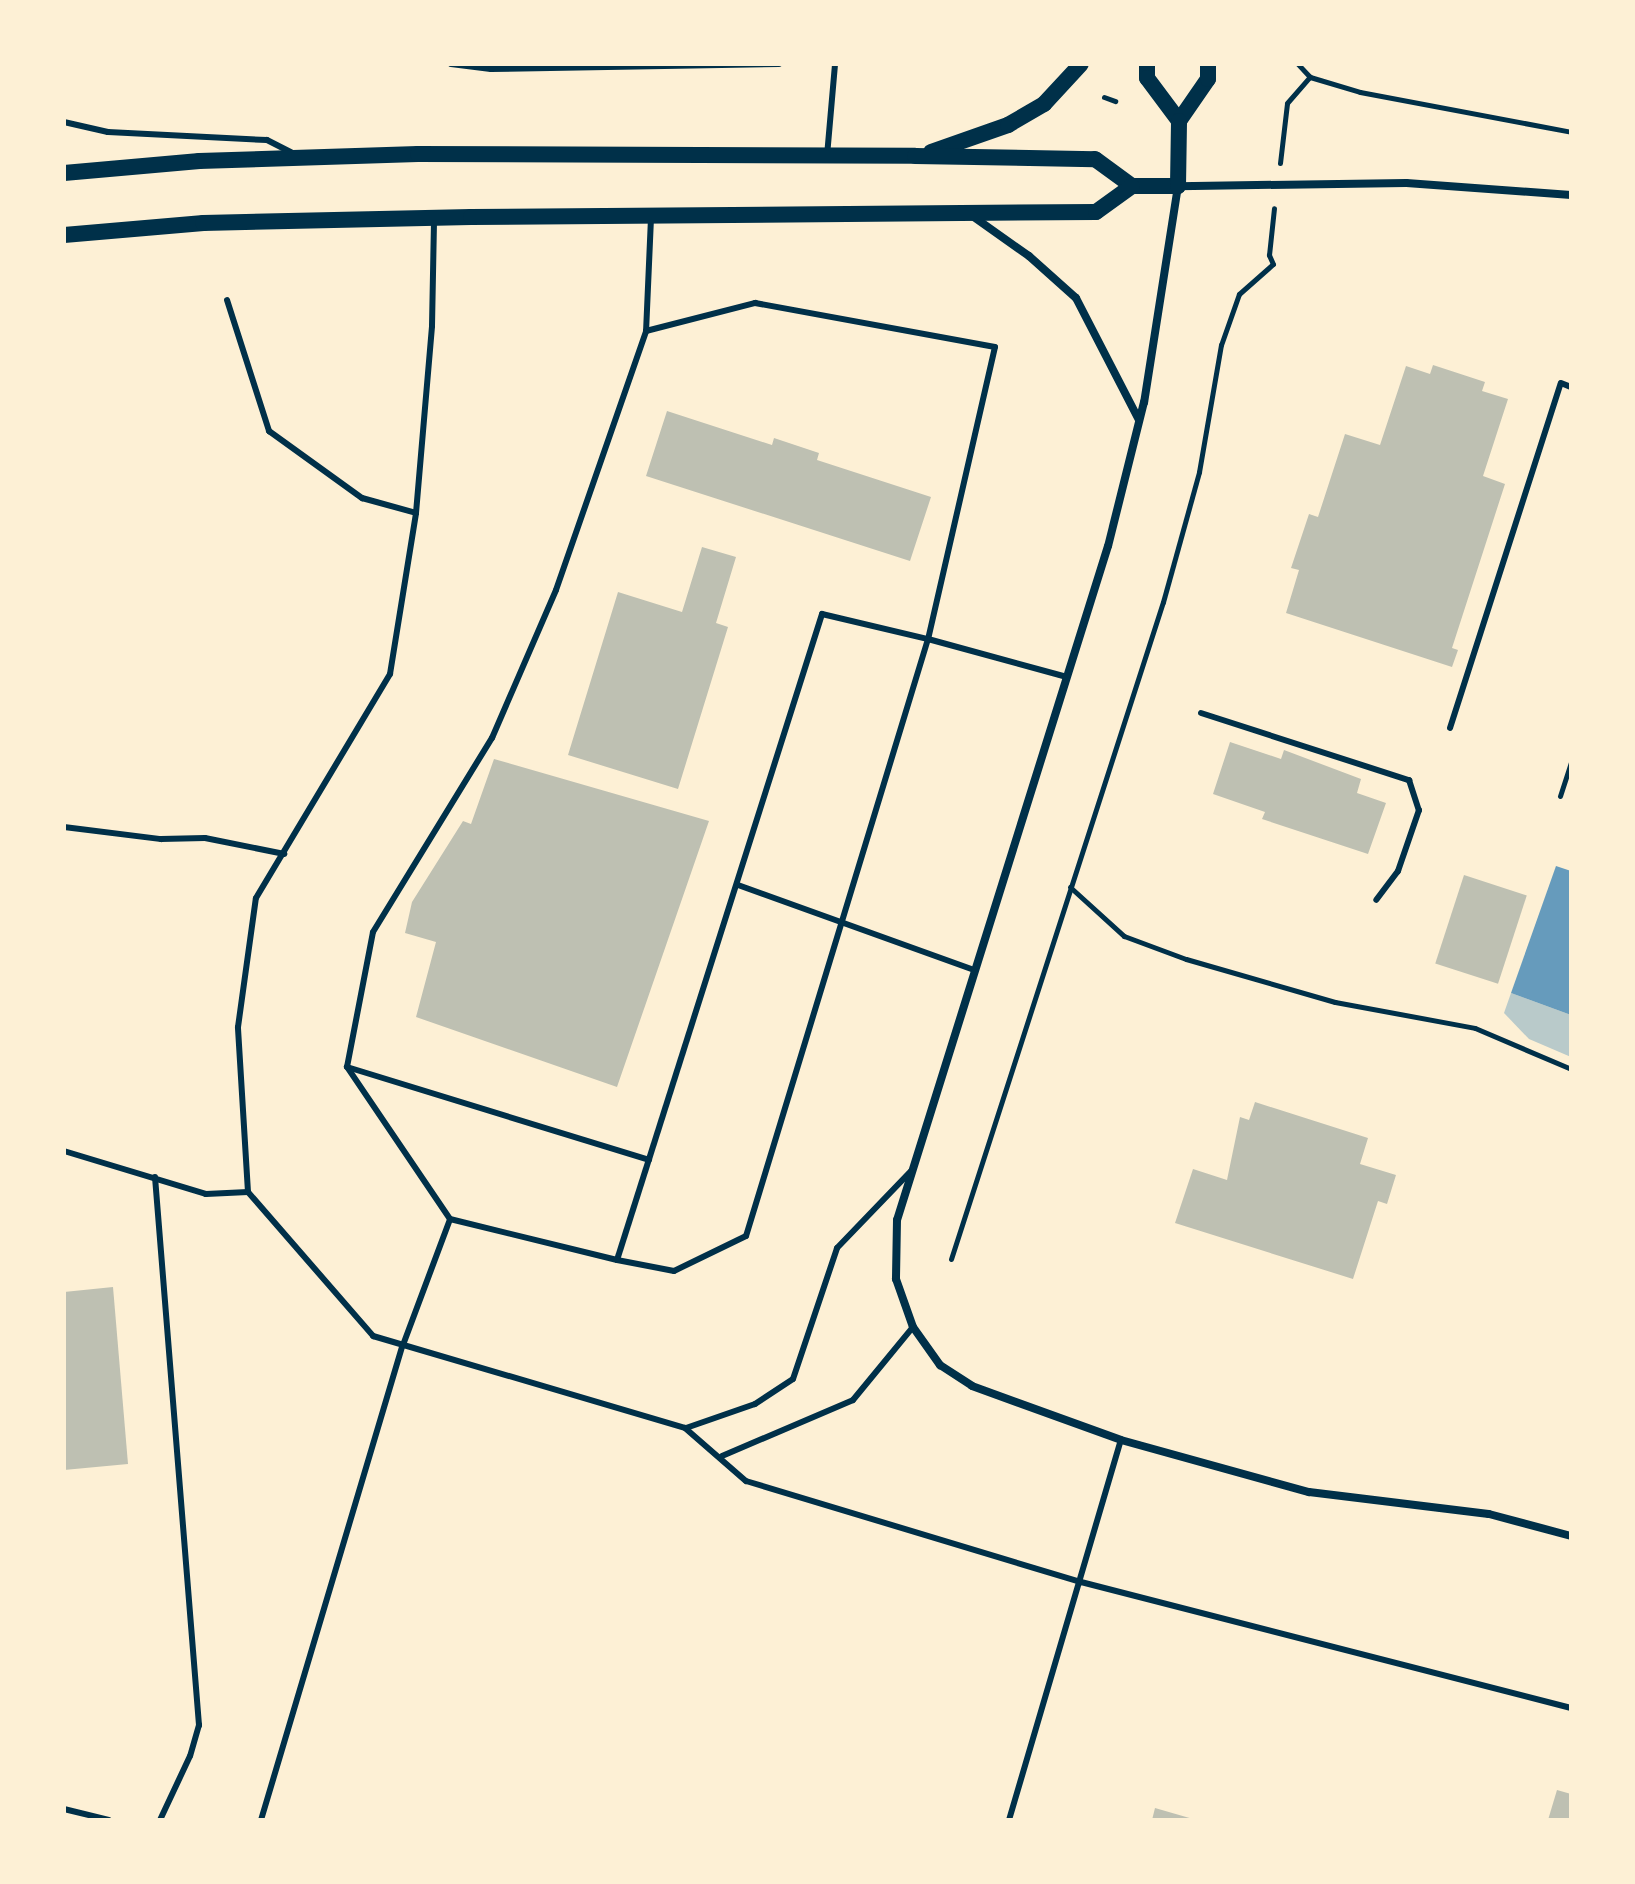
<!DOCTYPE html>
<html>
<head>
<meta charset="utf-8">
<style>
	body { margin:0 }
	#map { position:relative; width:1635px; height:1884px; overflow:hidden; background:#fdf0d5; font-family:"Noto Serif",serif }
	div>[style] { position:absolute }
	.green>* { inset:0; background:#b9caca }
	.water>* { inset:0; background:#669bbc }
	.building>* { inset:0; background:#bec0b2; transform-origin:0 0 }
	.path>* { height:5px; margin:-2.5px; padding:0 2.5px; transform-origin:2.5px; border-radius:2.5px; background:#003049 }
	.service>* { height:6px; margin:-3px; padding:0 3px; transform-origin:3px; border-radius:3px; background:#003049 }
	.minor>* { height:8px; margin:-4px; padding:0 4px; transform-origin:4px; border-radius:4px; background:#003049 }
	.secondary>* { height:16px; margin:-8px; padding:0 8px; transform-origin:8px; border-radius:8px; background:#003049 }
	span { translate:-50% -50%; white-space:nowrap; text-align:center; line-height:1.15; -webkit-text-stroke:6px #fdf0d5; paint-order:stroke }
	.frame { position:absolute; inset:0; border:66px solid #fdf0d5; pointer-events:none }
</style>
</head>
<body>
<div id="map">
	<div class="green">
		<i style="clip-path:polygon(1511px 993px,1571px 1015px,1571px 1057px,1529px 1039px,1504px 1013px)"></i>
	</div>
	<div class="water">
		<i style="clip-path:polygon(1556px 866px,1571px 871px,1571px 1015px,1511px 993px)"></i>
	</div>
	<div class="building">
		<i style="clip-path:polygon(1433px 365px,1485px 382px,1482px 391px,1508px 399px,1483px 476px,1505px 484px,1452px 648px,1458px 650px,1452px 667px,1286px 613px,1299px 570px,1291px 568px,1309px 514px,1318px 517px,1345px 434px,1380px 445px,1406px 366px,1430px 374px)"></i>
		<i style="clip-path:polygon(667px 411px,772px 445px,774px 438px,819px 453px,817px 460px,931px 497px,910px 561px,646px 476px)"></i>
		<i style="clip-path:polygon(702px 547px,736px 557px,716px 623px,728px 627px,678px 789px,568px 755px,618px 592px,682px 612px)"></i>
		<i style="clip-path:polygon(1230px 742px,1281px 759px,1284px 750px,1361px 779px,1357px 793px,1386px 803px,1368px 854px,1262px 819px,1265px 812px,1213px 794px)"></i>
		<i style="clip-path:polygon(494px 759px,709px 821px,617px 1087px,416px 1017px,436px 942px,405px 933px,412px 902px,463px 821px,471px 824px)"></i>
		<i style="left:1464px;top:875px;width:66px;height:93px;rotate:18deg"></i>
		<i style="clip-path:polygon(1255px 1102px,1368px 1138px,1360px 1164px,1396px 1175px,1387px 1204px,1378px 1201px,1353px 1279px,1175px 1223px,1193px 1169px,1227px 1180px,1240px 1117px,1249px 1120px)"></i>
		<i style="clip-path:polygon(113px 1287px,128px 1464px,64px 1470px,64px 1292px)"></i>
		<i style="clip-path:polygon(1557px 1790px,1571px 1794px,1571px 1820px,1548px 1820px)"></i>
		<i style="clip-path:polygon(1155px 1808px,1193px 1819px,1193px 1820px,1152px 1820px)"></i>
	</div>
	<div class="path">
		<i style="left:1310px;top:77px;width:52px;rotate:16.7deg"></i>
		<i style="left:1360px;top:92px;width:215px;rotate:10.7deg"></i>
		<i style="left:1104px;top:97px;width:12px;rotate:20deg"></i>
		<i style="left:1280px;top:163px;width:60px;rotate:-83.3deg"></i>
		<i style="left:1287px;top:103px;width:35px;rotate:-49deg"></i>
		<i style="left:1310px;top:77px;width:18px;rotate:-133deg"></i>
		<i style="left:1560px;top:796px;width:36px;rotate:-72deg"></i>
		<i style="left:1070px;top:887px;width:73px;rotate:42.2deg"></i>
		<i style="left:1124px;top:936px;width:66px;rotate:20.4deg"></i>
		<i style="left:1186px;top:959px;width:155px;rotate:16.1deg"></i>
		<i style="left:1335px;top:1002px;width:142px;rotate:10.5deg"></i>
		<i style="left:1475px;top:1028px;width:104px;rotate:23.1deg"></i>
		<i style="left:951px;top:1259px;width:690px;rotate:-72.12deg"></i>
		<i style="left:1163px;top:602px;width:135px;rotate:-74.5deg"></i>
		<i style="left:1199px;top:472px;width:129px;rotate:-80.2deg"></i>
		<i style="left:1221px;top:345px;width:54px;rotate:-70.6deg"></i>
		<i style="left:1239px;top:294px;width:45px;rotate:-41.4deg"></i>
		<i style="left:1273px;top:264px;width:10px;rotate:-114deg"></i>
		<i style="left:1269px;top:255px;width:47px;rotate:-83.9deg"></i>
	</div>
	<div class="service">
		<i style="left:451px;top:64px;width:40px;rotate:7.1deg"></i>
		<i style="left:491px;top:69px;width:288px;rotate:-1deg"></i>
		<i style="left:64px;top:122px;width:45px;rotate:12.8deg"></i>
		<i style="left:108px;top:132px;width:159px;rotate:2.9deg"></i>
		<i style="left:267px;top:140px;width:27px;rotate:27deg"></i>
		<i style="left:827px;top:156px;width:92px;rotate:-85deg"></i>
		<i style="left:651px;top:218px;width:113px;rotate:92.5deg"></i>
		<i style="left:646px;top:331px;width:113px;rotate:-14.4deg"></i>
		<i style="left:755px;top:303px;width:244px;rotate:10.4deg"></i>
		<i style="left:995px;top:347px;width:300px;rotate:102.9deg"></i>
		<i style="left:928px;top:639px;width:144px;rotate:15.3deg"></i>
		<i style="left:227px;top:300px;width:138px;rotate:72.2deg"></i>
		<i style="left:269px;top:431px;width:115px;rotate:35.8deg"></i>
		<i style="left:362px;top:498px;width:56px;rotate:15.5deg"></i>
		<i style="left:822px;top:614px;width:109px;rotate:13.3deg"></i>
		<i style="left:928px;top:639px;width:624px;rotate:106.95deg"></i>
		<i style="left:746px;top:1236px;width:80px;rotate:154.1deg"></i>
		<i style="left:674px;top:1271px;width:58px;rotate:-169.1deg"></i>
		<i style="left:617px;top:1260px;width:678px;rotate:-72.39deg"></i>
		<i style="left:1201px;top:713px;width:219px;rotate:17.9deg"></i>
		<i style="left:1409px;top:780px;width:32px;rotate:72deg"></i>
		<i style="left:1419px;top:810px;width:65px;rotate:109deg"></i>
		<i style="left:1398px;top:871px;width:36px;rotate:127deg"></i>
		<i style="left:1450px;top:728px;width:362px;rotate:-72.2deg"></i>
		<i style="left:1561px;top:383px;width:11px;rotate:22deg"></i>
		<i style="left:64px;top:827px;width:98px;rotate:7.1deg"></i>
		<i style="left:161px;top:839px;width:44px;rotate:-1.3deg"></i>
		<i style="left:205px;top:838px;width:81px;rotate:11.4deg"></i>
		<i style="left:738px;top:885px;width:251px;rotate:19.8deg"></i>
		<i style="left:347px;top:1067px;width:316px;rotate:17.1deg"></i>
		<i style="left:64px;top:1151px;width:148px;rotate:16.8deg"></i>
		<i style="left:206px;top:1194px;width:42px;rotate:-2.7deg"></i>
		<i style="left:248px;top:1192px;width:191px;rotate:49deg"></i>
		<i style="left:373px;top:1336px;width:325px;rotate:16.4deg"></i>
		<i style="left:685px;top:1428px;width:81px;rotate:41deg"></i>
		<i style="left:746px;top:1481px;width:350px;rotate:16.8deg"></i>
		<i style="left:1081px;top:1582px;width:506px;rotate:14.42deg"></i>
		<i style="left:155px;top:1177px;width:550px;rotate:85.41deg"></i>
		<i style="left:199px;top:1725px;width:32px;rotate:106deg"></i>
		<i style="left:190px;top:1756px;width:71px;rotate:115.1deg"></i>
		<i style="left:248px;top:1192px;width:165px;rotate:-93.5deg"></i>
		<i style="left:238px;top:1027px;width:130px;rotate:-82.1deg"></i>
		<i style="left:256px;top:898px;width:261px;rotate:-59.1deg"></i>
		<i style="left:390px;top:674px;width:163px;rotate:-80.8deg"></i>
		<i style="left:416px;top:513px;width:188px;rotate:-85.1deg"></i>
		<i style="left:432px;top:326px;width:105px;rotate:-88.9deg"></i>
		<i style="left:450px;top:1219px;width:172px;rotate:13.8deg"></i>
		<i style="left:686px;top:1428px;width:73px;rotate:-19.2deg"></i>
		<i style="left:755px;top:1404px;width:45px;rotate:-33.3deg"></i>
		<i style="left:793px;top:1379px;width:138px;rotate:-71.4deg"></i>
		<i style="left:837px;top:1248px;width:107px;rotate:-46.1deg"></i>
		<i style="left:722px;top:1456px;width:142px;rotate:-23.1deg"></i>
		<i style="left:853px;top:1400px;width:94px;rotate:-50.6deg"></i>
		<i style="left:64px;top:1809px;width:46px;rotate:13.7deg"></i>
		<i style="left:261px;top:1820px;width:496px;rotate:-73.4deg"></i>
		<i style="left:403px;top:1345px;width:134px;rotate:-69.5deg"></i>
		<i style="left:450px;top:1219px;width:184px;rotate:-124.1deg"></i>
		<i style="left:347px;top:1067px;width:137px;rotate:-79.1deg"></i>
		<i style="left:373px;top:932px;width:228px;rotate:-58.5deg"></i>
		<i style="left:492px;top:738px;width:161px;rotate:-66.6deg"></i>
		<i style="left:556px;top:590px;width:274px;rotate:-70.8deg"></i>
		<i style="left:1009px;top:1820px;width:396px;rotate:-73.6deg"></i>
	</div>
	<div class="minor">
		<i style="left:1571px;top:195px;width:165px;rotate:-175.8deg"></i>
		<i style="left:1406px;top:183px;width:228px;rotate:179.2deg"></i>
		<i style="left:1178px;top:186px;width:219px;rotate:98.9deg"></i>
		<i style="left:1144px;top:402px;width:148px;rotate:104deg"></i>
		<i style="left:1108px;top:546px;width:706px;rotate:107.38deg"></i>
		<i style="left:897px;top:1220px;width:59px;rotate:91deg"></i>
		<i style="left:896px;top:1279px;width:51px;rotate:70.5deg"></i>
		<i style="left:913px;top:1327px;width:47px;rotate:54.6deg"></i>
		<i style="left:940px;top:1365px;width:38px;rotate:33deg"></i>
		<i style="left:972px;top:1386px;width:158px;rotate:19.9deg"></i>
		<i style="left:1121px;top:1440px;width:195px;rotate:15.5deg"></i>
		<i style="left:1309px;top:1492px;width:181px;rotate:7deg"></i>
		<i style="left:1489px;top:1514px;width:85px;rotate:15deg"></i>
		<i style="left:971px;top:215px;width:71px;rotate:35.3deg"></i>
		<i style="left:1029px;top:256px;width:63px;rotate:41.8deg"></i>
		<i style="left:1076px;top:298px;width:137px;rotate:62.7deg"></i>
	</div>
	<div class="secondary">
		<i style="left:1147px;top:64px;width:14px;rotate:90deg"></i>
		<i style="left:1147px;top:78px;width:54px;rotate:53.3deg"></i>
		<i style="left:1179px;top:121px;width:51px;rotate:-55.4deg"></i>
		<i style="left:1208px;top:79px;width:15px;rotate:-90deg"></i>
		<i style="left:931px;top:152px;width:82px;rotate:-19.3deg"></i>
		<i style="left:1008px;top:125px;width:42px;rotate:-30.3deg"></i>
		<i style="left:1044px;top:104px;width:54px;rotate:-47.2deg"></i>
		<i style="left:64px;top:173px;width:136px;rotate:-5.1deg"></i>
		<i style="left:199px;top:161px;width:219px;rotate:-1.8deg"></i>
		<i style="left:418px;top:154px;width:497px;rotate:0.2deg"></i>
		<i style="left:915px;top:156px;width:180px;rotate:1deg"></i>
		<i style="left:1095px;top:159px;width:46px;rotate:36.1deg"></i>
		<i style="left:1132px;top:186px;width:46px"></i>
		<i style="left:1178px;top:186px;width:65px;rotate:-89.1deg"></i>
		<i style="left:64px;top:235px;width:140px;rotate:-4.9deg"></i>
		<i style="left:203px;top:223px;width:268px;rotate:-1.3deg"></i>
		<i style="left:471px;top:217px;width:625px;rotate:-0.46deg"></i>
		<i style="left:1096px;top:212px;width:44px;rotate:-35.8deg"></i>
	</div>
	<div class="frame"></div>
</div>
</body>
</html>
